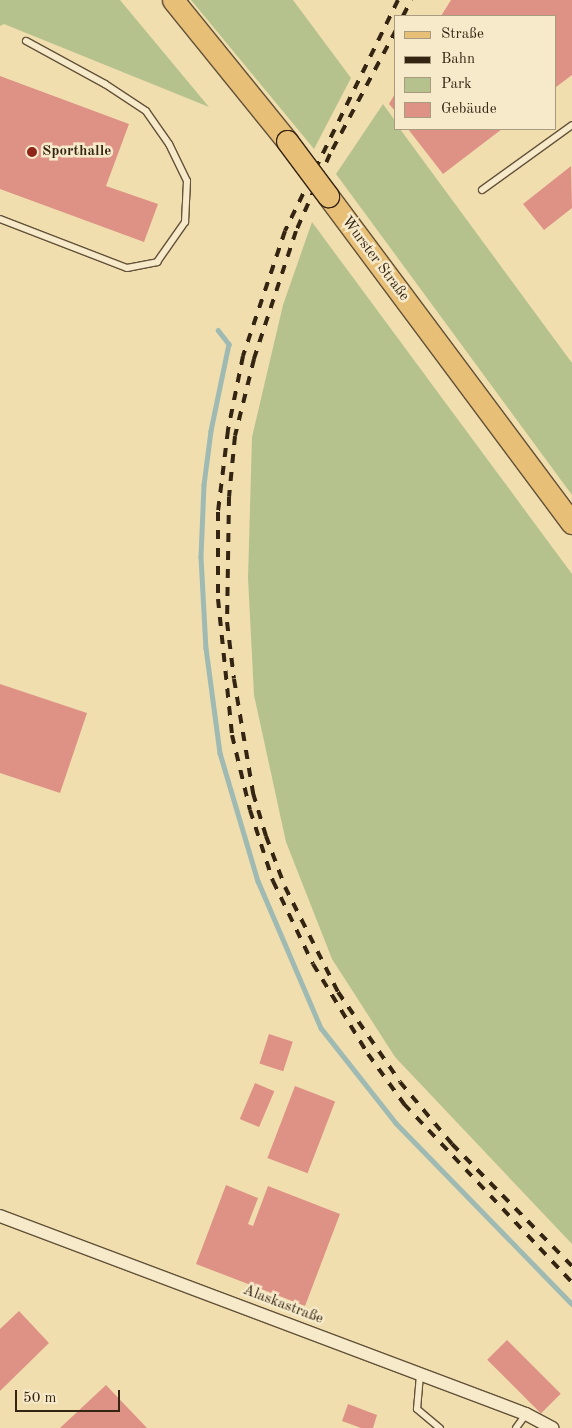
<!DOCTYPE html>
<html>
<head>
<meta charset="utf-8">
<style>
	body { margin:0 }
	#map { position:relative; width:572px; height:1428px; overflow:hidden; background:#f1deae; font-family:"Old Standard TT",serif }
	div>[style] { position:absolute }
	.green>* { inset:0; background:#b6c28d }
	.stream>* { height:4.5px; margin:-2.25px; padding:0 2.25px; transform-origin:2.25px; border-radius:2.25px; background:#9ebab3 }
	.building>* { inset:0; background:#de9286; transform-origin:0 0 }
	.roads { filter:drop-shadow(1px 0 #635239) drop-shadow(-1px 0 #635239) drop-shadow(0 1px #635239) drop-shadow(0 -1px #635239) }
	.service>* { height:6px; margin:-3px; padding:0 3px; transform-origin:3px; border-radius:3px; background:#f6eaca }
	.minor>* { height:12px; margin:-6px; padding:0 6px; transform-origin:6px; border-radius:6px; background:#f6eaca }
	.primary>* { height:21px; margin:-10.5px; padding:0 10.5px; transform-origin:10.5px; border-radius:10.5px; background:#e8bf77 }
	.rail>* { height:4px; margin-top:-2px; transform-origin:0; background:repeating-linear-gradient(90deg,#342412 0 9px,transparent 0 18px) }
	.bridges { filter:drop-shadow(1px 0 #342412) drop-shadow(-1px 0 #342412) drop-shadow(0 1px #342412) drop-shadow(0 -1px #342412) }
	.primary-bridge>* { height:21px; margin:-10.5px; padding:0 10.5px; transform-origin:10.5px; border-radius:10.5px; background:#e8bf77 }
	.dots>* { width:14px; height:14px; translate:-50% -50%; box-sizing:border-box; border:2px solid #f6eaca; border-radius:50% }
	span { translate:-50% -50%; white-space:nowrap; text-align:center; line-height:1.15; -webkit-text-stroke:5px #f6eaca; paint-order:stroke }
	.poi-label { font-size:15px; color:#342412; font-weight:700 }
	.left { translate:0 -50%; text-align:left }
	.street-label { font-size:15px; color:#342412 }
	.legend { position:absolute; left:394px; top:15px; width:162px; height:115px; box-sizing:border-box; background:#f6eaca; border:1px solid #a89b80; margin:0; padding:6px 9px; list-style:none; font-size:15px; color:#342412 }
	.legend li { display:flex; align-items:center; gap:10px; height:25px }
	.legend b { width:25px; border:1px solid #a89b80 }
	.scale { position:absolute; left:15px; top:1390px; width:105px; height:22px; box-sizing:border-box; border:2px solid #342412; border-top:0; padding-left:6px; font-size:15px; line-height:18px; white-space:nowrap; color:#342412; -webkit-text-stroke:4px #f6eaca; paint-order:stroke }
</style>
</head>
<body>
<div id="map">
	<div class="green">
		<i style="clip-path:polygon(0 0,120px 0,209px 107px,4px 24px,0 26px)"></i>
		<i style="clip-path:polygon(191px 0,293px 0,351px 78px,314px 149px)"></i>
		<i style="clip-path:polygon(383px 104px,396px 122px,396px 129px,400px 129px,572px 363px,572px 495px,336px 174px)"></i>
		<i style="clip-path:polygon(312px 222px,572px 574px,572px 1244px,395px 1057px,332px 959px,286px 842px,254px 695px,248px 578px,252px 437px,283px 305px)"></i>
	</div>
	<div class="stream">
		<i style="left:218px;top:330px;width:18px;rotate:52deg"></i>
		<i style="left:229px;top:344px;width:89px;rotate:101.7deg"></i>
		<i style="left:211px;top:431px;width:54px;rotate:97.4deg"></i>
		<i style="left:204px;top:485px;width:72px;rotate:92.4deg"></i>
		<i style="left:201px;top:557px;width:91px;rotate:86.9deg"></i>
		<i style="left:206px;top:648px;width:106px;rotate:82.4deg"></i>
		<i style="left:220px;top:753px;width:134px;rotate:73.5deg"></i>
		<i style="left:258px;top:881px;width:160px;rotate:66.8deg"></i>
		<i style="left:321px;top:1028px;width:121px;rotate:51.7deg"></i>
		<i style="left:396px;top:1123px;width:252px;rotate:45.8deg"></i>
	</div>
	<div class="building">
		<i style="clip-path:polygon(451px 0,572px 0,572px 75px,556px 87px,556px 16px,441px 16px)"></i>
		<i style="clip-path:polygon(0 76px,129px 124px,106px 186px,158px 204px,144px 242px,0 189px)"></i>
		<i style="clip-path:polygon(396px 92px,396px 112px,389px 104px)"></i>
		<i style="clip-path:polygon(408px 129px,502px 129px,443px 174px)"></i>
		<i style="clip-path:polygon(571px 166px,572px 208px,544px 230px,523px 204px)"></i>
		<i style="clip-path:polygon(0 684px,87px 713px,60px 793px,0 773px)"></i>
		<i style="left:269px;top:1034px;width:25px;height:31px;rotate:18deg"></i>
		<i style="left:255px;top:1083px;width:21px;height:39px;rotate:23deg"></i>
		<i style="left:295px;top:1086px;width:43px;height:77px;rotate:21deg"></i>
		<i style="clip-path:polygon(226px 1185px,258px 1198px,248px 1224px,253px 1226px,268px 1186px,340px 1214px,305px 1306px,196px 1264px)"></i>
		<i style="clip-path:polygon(19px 1311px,49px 1343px,0 1391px,0 1329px)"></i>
		<i style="left:507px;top:1340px;width:76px;height:28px;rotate:45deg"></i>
		<i style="clip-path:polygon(106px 1385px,147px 1428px,60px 1428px)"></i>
		<i style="clip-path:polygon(348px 1404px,377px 1415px,373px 1428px,361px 1428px,342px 1421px)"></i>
	</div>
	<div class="roads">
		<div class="service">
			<i style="left:482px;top:190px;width:111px;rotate:-35.8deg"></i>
			<i style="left:0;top:219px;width:136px;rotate:21.1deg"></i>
			<i style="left:127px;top:268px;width:31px;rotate:-11deg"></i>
			<i style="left:157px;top:262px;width:49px;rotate:-55deg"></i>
			<i style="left:185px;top:222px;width:41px;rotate:-87.2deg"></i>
			<i style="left:187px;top:181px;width:41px;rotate:-115.9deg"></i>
			<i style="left:169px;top:144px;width:40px;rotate:-124.9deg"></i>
			<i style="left:146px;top:111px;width:49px;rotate:-146.6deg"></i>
			<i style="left:105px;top:84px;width:90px;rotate:-151.4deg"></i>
			<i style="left:420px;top:1375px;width:34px;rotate:95deg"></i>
			<i style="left:417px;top:1409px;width:30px;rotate:40deg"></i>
			<i style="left:516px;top:1428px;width:17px;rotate:-54deg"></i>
		</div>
		<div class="minor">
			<i style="left:0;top:1216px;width:562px;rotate:20.63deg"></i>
			<i style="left:526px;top:1414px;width:30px;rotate:28deg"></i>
		</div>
		<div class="primary">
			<i style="left:173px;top:0;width:181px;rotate:51deg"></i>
			<i style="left:328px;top:196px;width:408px;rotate:53.3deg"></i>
		</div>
	</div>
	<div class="rail">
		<i style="left:398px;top:0;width:257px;rotate:116.1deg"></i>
		<i style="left:285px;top:231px;width:132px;rotate:108.6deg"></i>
		<i style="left:243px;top:356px;width:76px;rotate:101.5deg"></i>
		<i style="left:228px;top:430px;width:83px;rotate:97deg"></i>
		<i style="left:218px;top:512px;width:87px;rotate:90deg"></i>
		<i style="left:218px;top:599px;width:137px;rotate:84.1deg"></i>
		<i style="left:232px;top:735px;width:77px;rotate:76.5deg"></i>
		<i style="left:250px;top:810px;width:75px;rotate:72.1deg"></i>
		<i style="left:273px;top:881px;width:92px;rotate:64.3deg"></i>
		<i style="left:313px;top:964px;width:105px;rotate:58.6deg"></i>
		<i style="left:368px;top:1054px;width:62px;rotate:54.2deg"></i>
		<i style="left:404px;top:1104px;width:245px;rotate:46.7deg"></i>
		<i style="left:403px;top:16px;width:18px;rotate:-63deg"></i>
		<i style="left:396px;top:30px;width:140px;rotate:118deg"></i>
		<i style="left:330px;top:154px;width:84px;rotate:113.8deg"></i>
		<i style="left:296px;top:231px;width:135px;rotate:108.2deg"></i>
		<i style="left:254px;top:359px;width:79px;rotate:103.9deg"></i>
		<i style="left:235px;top:436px;width:61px;rotate:95.6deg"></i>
		<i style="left:229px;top:497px;width:125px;rotate:90.9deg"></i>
		<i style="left:227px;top:622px;width:57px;rotate:83deg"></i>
		<i style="left:234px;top:679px;width:116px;rotate:80.5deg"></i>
		<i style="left:253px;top:793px;width:45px;rotate:73.2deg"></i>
		<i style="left:266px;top:836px;width:54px;rotate:69.6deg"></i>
		<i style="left:285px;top:887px;width:118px;rotate:63.2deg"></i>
		<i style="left:338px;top:992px;width:109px;rotate:55.4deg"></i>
		<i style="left:400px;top:1082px;width:81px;rotate:50deg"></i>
		<i style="left:452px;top:1144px;width:171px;rotate:45.5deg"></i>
	</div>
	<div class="bridges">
		<div class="primary-bridge">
			<i style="left:287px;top:141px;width:69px;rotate:53.3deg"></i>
		</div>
	</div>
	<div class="dots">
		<i style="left:32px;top:152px;background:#8f2418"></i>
	</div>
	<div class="poi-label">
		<span class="left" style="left:42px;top:152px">Sporthalle</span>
	</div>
	<div class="street-label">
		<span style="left:375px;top:259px;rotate:53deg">Wurster Straße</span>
		<span style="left:283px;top:1305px;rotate:21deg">Alaskastraße</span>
	</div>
	<ul class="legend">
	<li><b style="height:6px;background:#e8bf77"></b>Straße</li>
	<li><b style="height:6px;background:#342412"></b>Bahn</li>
	<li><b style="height:14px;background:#b6c28d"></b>Park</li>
	<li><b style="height:14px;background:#de9286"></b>Gebäude</li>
	</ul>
	<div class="scale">50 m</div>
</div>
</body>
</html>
